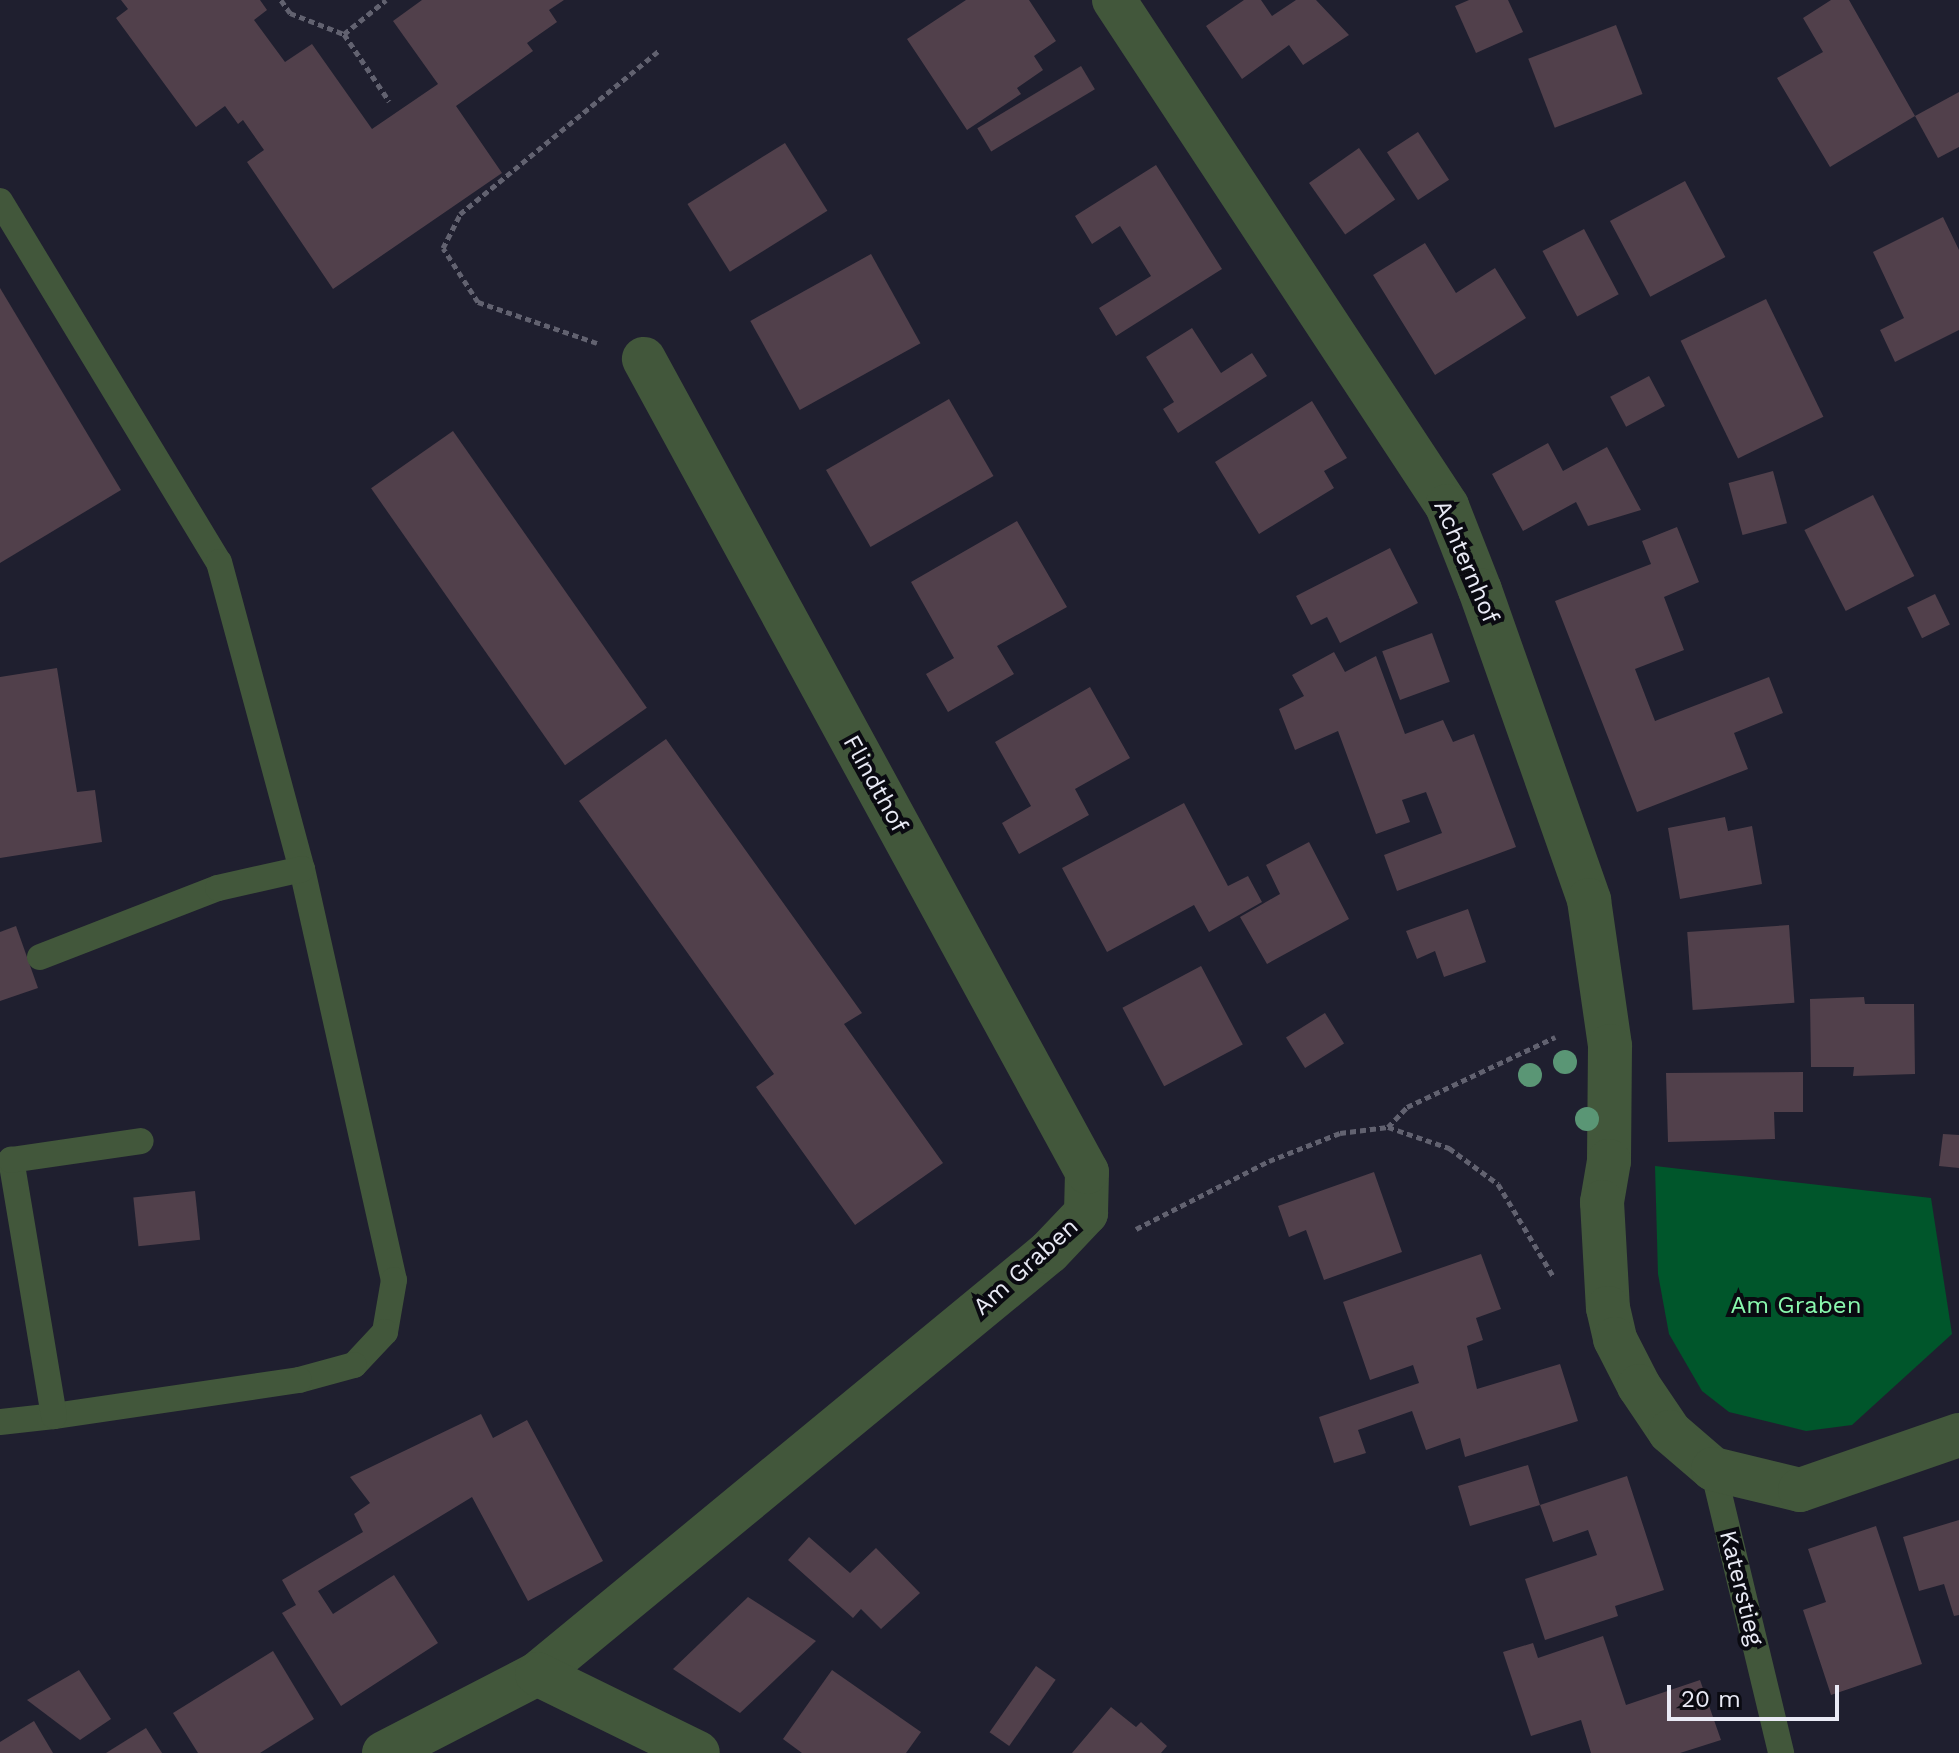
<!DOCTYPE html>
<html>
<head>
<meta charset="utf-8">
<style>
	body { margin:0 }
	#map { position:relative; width:1959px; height:1753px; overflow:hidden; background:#1f1f2f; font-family:"Work Sans",sans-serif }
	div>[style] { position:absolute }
	.green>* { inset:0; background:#00562b }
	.building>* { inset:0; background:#51404b; transform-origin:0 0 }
	.path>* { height:5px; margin-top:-2.5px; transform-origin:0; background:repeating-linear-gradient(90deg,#626270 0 6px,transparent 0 10px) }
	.lane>* { height:26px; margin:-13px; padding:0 13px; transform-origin:13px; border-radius:13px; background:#42573b }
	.street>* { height:44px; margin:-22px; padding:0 22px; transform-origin:22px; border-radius:22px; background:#42573b }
	.trees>* { width:24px; height:24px; margin:-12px; border-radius:50%; background:#5a9675 }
	span { translate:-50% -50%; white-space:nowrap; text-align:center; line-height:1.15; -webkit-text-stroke:8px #0a0a11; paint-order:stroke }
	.street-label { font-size:24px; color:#e9eaf5 }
	.park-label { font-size:24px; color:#8af8ae }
	.scale { position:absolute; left:1667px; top:1685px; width:172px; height:36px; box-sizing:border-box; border:4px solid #e9eaf5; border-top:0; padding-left:10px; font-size:24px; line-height:28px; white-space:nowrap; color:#e9eaf5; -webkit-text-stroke:6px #0a0a11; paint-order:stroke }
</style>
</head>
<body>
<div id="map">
	<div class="green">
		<i style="clip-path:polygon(1655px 1166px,1931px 1198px,1952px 1334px,1852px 1425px,1806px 1431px,1729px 1412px,1702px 1391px,1669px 1334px,1658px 1274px)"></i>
	</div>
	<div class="building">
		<i style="clip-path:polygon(121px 0,260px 0,267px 10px,254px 20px,285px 62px,312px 44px,372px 129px,438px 84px,393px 21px,422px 0,564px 0,549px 10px,557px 22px,527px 43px,533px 51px,456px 106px,502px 173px,333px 289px,247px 162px,264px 150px,243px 120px,238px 124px,225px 106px,196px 127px,116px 18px,128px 9px)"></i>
		<i style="clip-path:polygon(966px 0,1029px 0,1056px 41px,1034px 56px,1043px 70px,1017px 88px,1021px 94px,967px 130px,907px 39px)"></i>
		<i style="clip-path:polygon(1244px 0,1261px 0,1272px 16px,1296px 0,1316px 0,1349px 35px,1303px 65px,1289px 45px,1242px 79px,1206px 26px)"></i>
		<i style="clip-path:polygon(1469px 0,1508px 0,1523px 32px,1476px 53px,1455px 6px)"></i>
		<i style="clip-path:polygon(1831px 0,1849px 0,1915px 116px,1830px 167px,1777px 78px,1823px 52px,1803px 18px)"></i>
		<i style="left:1616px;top:25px;width:74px;height:94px;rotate:69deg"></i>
		<i style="left:1081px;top:66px;width:27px;height:121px;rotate:59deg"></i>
		<i style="clip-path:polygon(1959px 92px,1959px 147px,1938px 158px,1915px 116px)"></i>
		<i style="left:1418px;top:132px;width:57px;height:37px;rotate:57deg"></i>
		<i style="left:785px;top:143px;width:80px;height:115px;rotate:58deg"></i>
		<i style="left:1359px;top:148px;width:63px;height:61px;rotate:55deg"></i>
		<i style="clip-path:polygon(1156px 165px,1222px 269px,1116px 336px,1099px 308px,1151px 276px,1120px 226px,1092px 244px,1075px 216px)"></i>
		<i style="left:1685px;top:181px;width:86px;height:85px;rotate:62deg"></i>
		<i style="clip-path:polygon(1943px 217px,1959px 250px,1959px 330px,1895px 362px,1880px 330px,1904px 318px,1873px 252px)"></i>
		<i style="left:1584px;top:229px;width:74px;height:47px;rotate:62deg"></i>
		<i style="clip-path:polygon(1425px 243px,1456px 293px,1495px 268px,1526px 318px,1435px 375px,1373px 275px)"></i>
		<i style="left:871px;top:254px;width:102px;height:138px;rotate:61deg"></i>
		<i style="clip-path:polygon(0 288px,121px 490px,0 563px)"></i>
		<i style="left:1766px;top:299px;width:131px;height:95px;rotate:64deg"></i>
		<i style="clip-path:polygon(1192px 328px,1221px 373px,1252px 353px,1267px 376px,1178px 433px,1163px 409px,1174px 402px,1146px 357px)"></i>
		<i style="left:1649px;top:376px;width:34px;height:44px;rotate:62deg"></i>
		<i style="left:949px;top:399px;width:89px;height:142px;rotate:60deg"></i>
		<i style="clip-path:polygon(1312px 401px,1347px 458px,1324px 471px,1334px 488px,1259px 534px,1215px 462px)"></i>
		<i style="left:453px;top:431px;width:338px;height:100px;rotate:55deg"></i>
		<i style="clip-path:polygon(1548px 443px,1563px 471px,1607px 447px,1641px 510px,1588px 526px,1576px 502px,1523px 531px,1492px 474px)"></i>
		<i style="left:1773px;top:471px;width:54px;height:46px;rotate:75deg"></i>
		<i style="left:1873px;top:495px;width:91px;height:77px;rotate:63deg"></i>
		<i style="clip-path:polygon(1017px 521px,1067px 607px,997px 646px,1014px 674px,948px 712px,926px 674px,954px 658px,911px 582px)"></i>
		<i style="clip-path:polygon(1677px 527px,1699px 582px,1664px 597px,1684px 650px,1635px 669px,1655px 721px,1769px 677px,1783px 713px,1734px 733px,1748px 769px,1637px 812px,1555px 601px,1651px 564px,1642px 541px)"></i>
		<i style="clip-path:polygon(1390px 548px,1418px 603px,1340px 643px,1327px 617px,1311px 625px,1296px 596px)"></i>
		<i style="left:1935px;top:594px;width:34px;height:31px;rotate:64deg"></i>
		<i style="left:1432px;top:633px;width:52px;height:53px;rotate:70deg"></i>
		<i style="clip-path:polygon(1334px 652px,1345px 672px,1376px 656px,1405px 734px,1443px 720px,1453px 742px,1474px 734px,1516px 847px,1397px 891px,1384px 855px,1442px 833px,1426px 792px,1402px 800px,1410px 822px,1376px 834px,1338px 731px,1295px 750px,1279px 709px,1304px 696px,1292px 675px)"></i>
		<i style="clip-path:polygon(57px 668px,77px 792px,95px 790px,102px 842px,0 858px,0 677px)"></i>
		<i style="clip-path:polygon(1090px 687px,1130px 758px,1075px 789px,1089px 815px,1019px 854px,1002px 823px,1031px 806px,995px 742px)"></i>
		<i style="clip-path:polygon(666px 739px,862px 1013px,844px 1024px,943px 1163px,855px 1225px,756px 1087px,774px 1074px,579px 801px)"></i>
		<i style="clip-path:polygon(1184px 803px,1228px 886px,1248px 876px,1262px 902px,1209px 932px,1194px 905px,1107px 952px,1062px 868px)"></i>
		<i style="clip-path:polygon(1725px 817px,1728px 831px,1752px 826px,1762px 884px,1680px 899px,1668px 828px)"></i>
		<i style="clip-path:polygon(1309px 842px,1349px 919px,1267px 964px,1240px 917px,1280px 894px,1266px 865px)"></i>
		<i style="clip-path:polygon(1468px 909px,1486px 962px,1444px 977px,1435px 951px,1417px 959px,1406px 931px)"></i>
		<i style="left:1789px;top:925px;width:78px;height:102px;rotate:86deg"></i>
		<i style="clip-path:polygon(16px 926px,38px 988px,0 1001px,0 932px)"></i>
		<i style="left:1201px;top:966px;width:89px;height:89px;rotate:62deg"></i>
		<i style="clip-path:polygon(1864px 997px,1865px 1004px,1914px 1004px,1915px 1074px,1853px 1076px,1854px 1067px,1811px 1067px,1810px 999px)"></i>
		<i style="left:1325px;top:1013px;width:36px;height:46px;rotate:58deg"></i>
		<i style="clip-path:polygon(1803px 1072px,1803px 1112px,1774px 1112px,1775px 1139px,1668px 1142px,1666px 1073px)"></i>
		<i style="clip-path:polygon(1943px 1134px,1959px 1135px,1959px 1168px,1939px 1166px)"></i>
		<i style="clip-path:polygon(1374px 1172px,1402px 1252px,1324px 1280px,1306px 1230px,1289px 1237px,1278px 1206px)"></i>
		<i style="left:195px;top:1191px;width:49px;height:62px;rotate:84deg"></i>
		<i style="clip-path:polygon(1481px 1254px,1501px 1309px,1476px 1318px,1483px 1340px,1467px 1346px,1477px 1389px,1560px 1364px,1578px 1421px,1465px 1457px,1460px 1438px,1426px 1450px,1412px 1411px,1358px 1430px,1366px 1453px,1334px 1463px,1319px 1417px,1419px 1383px,1413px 1365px,1370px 1380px,1343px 1302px)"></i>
		<i style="clip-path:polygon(481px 1414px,493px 1438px,527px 1420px,603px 1561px,528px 1601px,472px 1497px,318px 1591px,333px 1614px,394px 1575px,438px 1643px,341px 1706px,282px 1613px,296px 1605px,282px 1580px,363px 1532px,354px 1514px,370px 1503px,350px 1477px)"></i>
		<i style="clip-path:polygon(1528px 1465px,1540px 1505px,1627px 1476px,1664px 1590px,1615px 1606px,1618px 1616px,1545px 1640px,1525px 1579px,1597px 1555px,1588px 1530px,1553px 1542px,1540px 1505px,1470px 1526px,1458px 1486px)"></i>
		<i style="clip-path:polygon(1959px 1520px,1959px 1615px,1954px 1616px,1944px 1584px,1919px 1591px,1903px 1537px)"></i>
		<i style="clip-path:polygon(1876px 1526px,1922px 1664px,1831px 1695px,1803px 1610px,1826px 1602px,1808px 1549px)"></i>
		<i style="clip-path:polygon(809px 1537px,850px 1573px,876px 1548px,920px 1593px,881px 1629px,861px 1609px,853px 1618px,788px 1560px)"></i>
		<i style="clip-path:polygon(748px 1597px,816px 1641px,740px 1713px,673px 1669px)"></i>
		<i style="clip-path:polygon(1603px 1636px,1626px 1705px,1700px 1680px,1721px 1740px,1680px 1753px,1591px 1753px,1581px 1720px,1531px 1736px,1503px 1652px,1533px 1643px,1538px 1658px)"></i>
		<i style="clip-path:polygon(273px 1651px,314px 1719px,260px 1753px,198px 1753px,173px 1713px)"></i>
		<i style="left:1036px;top:1666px;width:24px;height:81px;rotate:35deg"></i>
		<i style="clip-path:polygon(79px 1670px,111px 1719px,80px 1740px,27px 1700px)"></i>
		<i style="clip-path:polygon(832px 1670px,921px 1732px,906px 1753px,802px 1753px,783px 1739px)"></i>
		<i style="clip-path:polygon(1111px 1707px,1136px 1727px,1141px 1722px,1167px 1746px,1161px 1753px,1072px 1753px)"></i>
		<i style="clip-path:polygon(34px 1721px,53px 1753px,0 1753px,0 1742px)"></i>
		<i style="clip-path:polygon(146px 1728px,162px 1753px,106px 1753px)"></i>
	</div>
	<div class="path">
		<i style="left:281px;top:0;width:16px;rotate:55deg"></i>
		<i style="left:290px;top:13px;width:58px;rotate:21.3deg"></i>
		<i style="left:344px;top:34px;width:81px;rotate:56.1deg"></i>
		<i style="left:344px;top:34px;width:54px;rotate:-39deg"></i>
		<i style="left:597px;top:343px;width:126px;rotate:-161deg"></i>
		<i style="left:478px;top:302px;width:64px;rotate:-122.9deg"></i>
		<i style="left:443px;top:248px;width:38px;rotate:-63deg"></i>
		<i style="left:460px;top:214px;width:259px;rotate:-39.4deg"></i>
		<i style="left:1388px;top:1127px;width:28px;rotate:-46deg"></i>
		<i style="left:1407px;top:1107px;width:164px;rotate:-25.3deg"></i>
		<i style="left:1136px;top:1229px;width:149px;rotate:-27.1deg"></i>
		<i style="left:1269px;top:1161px;width:76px;rotate:-21.5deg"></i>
		<i style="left:1340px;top:1133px;width:48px;rotate:-7.1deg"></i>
		<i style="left:1388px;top:1127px;width:65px;rotate:19deg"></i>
		<i style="left:1449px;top:1148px;width:61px;rotate:36.3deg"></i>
		<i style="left:1498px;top:1184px;width:107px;rotate:59.1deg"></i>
	</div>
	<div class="lane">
		<i style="left:0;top:201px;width:422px;rotate:58.8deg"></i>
		<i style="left:219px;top:562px;width:318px;rotate:74.9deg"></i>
		<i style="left:302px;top:869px;width:421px;rotate:77.4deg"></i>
		<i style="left:394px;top:1280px;width:53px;rotate:99.8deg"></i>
		<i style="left:385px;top:1332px;width:45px;rotate:133.2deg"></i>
		<i style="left:354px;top:1365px;width:57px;rotate:164.7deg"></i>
		<i style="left:299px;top:1380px;width:248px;rotate:171.6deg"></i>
		<i style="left:40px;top:957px;width:191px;rotate:-21.2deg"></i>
		<i style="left:218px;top:888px;width:86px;rotate:-12.7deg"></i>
		<i style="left:0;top:1422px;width:54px;rotate:-6.3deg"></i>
		<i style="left:54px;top:1416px;width:260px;rotate:-99.5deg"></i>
		<i style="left:11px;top:1160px;width:131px;rotate:-8.3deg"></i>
		<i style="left:1713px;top:1469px;width:292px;rotate:76.5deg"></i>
	</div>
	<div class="street">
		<i style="left:1114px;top:0;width:606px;rotate:56.65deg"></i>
		<i style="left:1447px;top:506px;width:90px;rotate:68.6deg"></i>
		<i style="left:1480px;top:590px;width:329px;rotate:70.6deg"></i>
		<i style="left:1589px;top:900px;width:148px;rotate:81.8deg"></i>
		<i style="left:1610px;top:1046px;width:115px;rotate:90.5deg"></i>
		<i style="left:1609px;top:1161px;width:42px;rotate:99.7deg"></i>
		<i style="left:1602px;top:1202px;width:106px;rotate:86.8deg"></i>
		<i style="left:1608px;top:1308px;width:32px;rotate:77deg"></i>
		<i style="left:1615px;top:1339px;width:53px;rotate:62.9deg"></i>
		<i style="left:1639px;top:1386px;width:55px;rotate:56deg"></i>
		<i style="left:1670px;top:1432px;width:57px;rotate:40.7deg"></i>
		<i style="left:1713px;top:1469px;width:89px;rotate:13.6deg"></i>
		<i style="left:1800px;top:1490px;width:168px;rotate:-19.1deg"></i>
		<i style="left:537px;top:1674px;width:663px;rotate:-39.5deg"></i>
		<i style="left:1049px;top:1252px;width:54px;rotate:-46.5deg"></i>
		<i style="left:1086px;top:1213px;width:41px;rotate:-88.6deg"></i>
		<i style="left:1087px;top:1172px;width:926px;rotate:-118.59deg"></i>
		<i style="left:384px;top:1753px;width:172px;rotate:-27.3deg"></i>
		<i style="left:537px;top:1674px;width:179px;rotate:26.1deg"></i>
	</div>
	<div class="trees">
		<i style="left:1565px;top:1062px"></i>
		<i style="left:1530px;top:1075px"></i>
		<i style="left:1587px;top:1119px"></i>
	</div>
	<div class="street-label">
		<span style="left:1466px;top:562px;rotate:67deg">Achternhof</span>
		<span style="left:875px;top:784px;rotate:61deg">Flindthof</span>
		<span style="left:1026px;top:1267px;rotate:-42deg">Am Graben</span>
		<span style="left:1741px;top:1588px;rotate:76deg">Katerstieg</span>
	</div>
	<div class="park-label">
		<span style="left:1796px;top:1306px">Am Graben</span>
	</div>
	<div class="scale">20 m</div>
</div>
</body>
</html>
